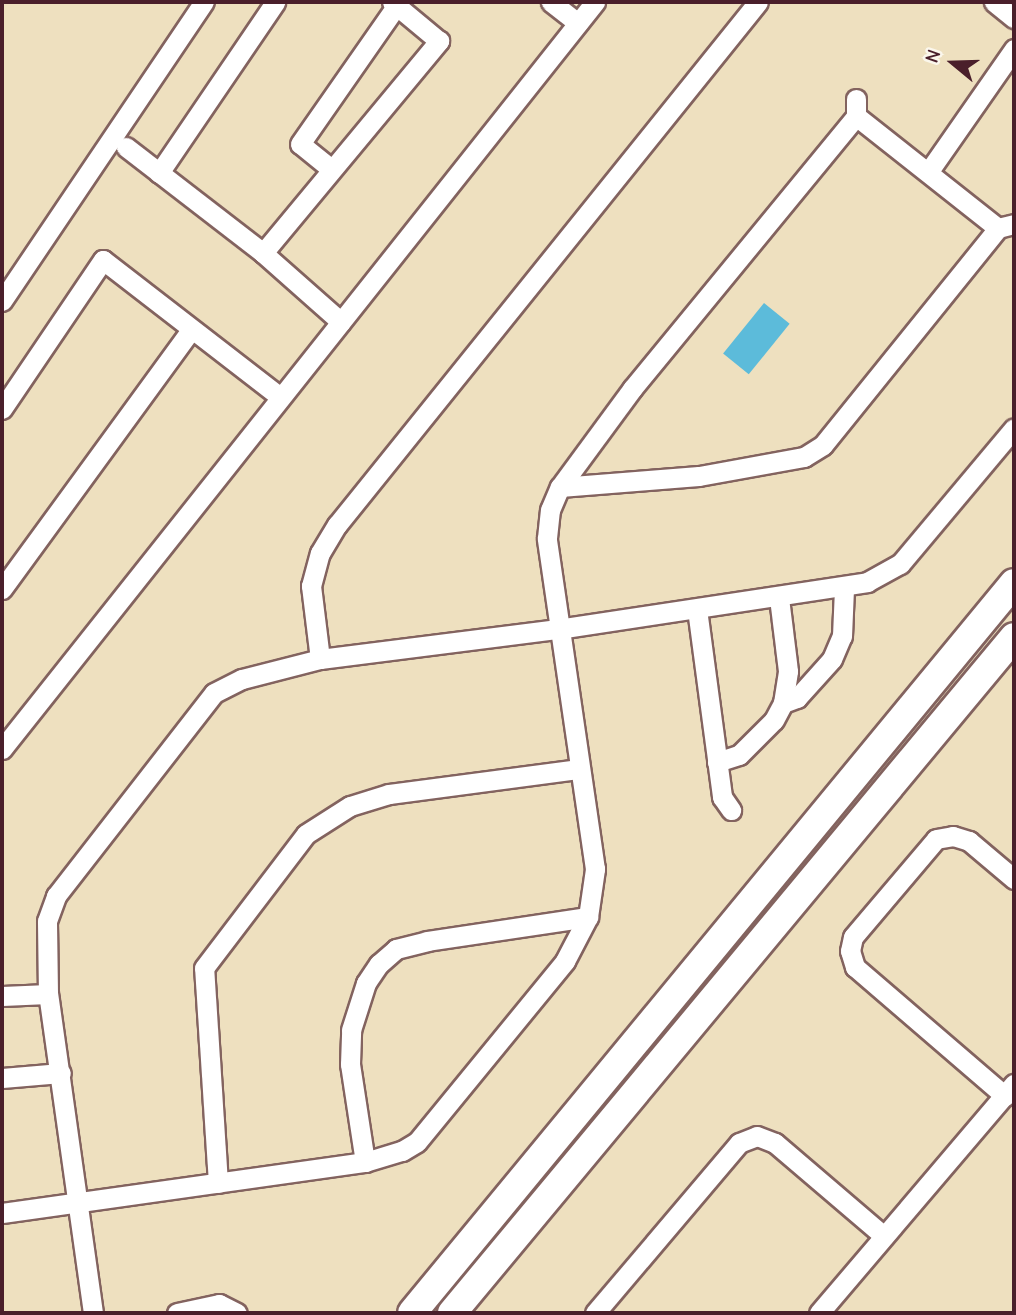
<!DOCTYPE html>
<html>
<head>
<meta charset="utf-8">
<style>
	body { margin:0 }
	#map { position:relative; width:1016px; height:1315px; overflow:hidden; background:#eee0bf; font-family:"Comic Neue",sans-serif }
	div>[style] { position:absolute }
	.water>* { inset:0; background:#5cbbda; transform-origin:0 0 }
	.roads { filter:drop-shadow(2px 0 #83635f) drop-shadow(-2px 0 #83635f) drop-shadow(0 2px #83635f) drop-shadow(0 -2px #83635f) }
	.street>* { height:19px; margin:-9.5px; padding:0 9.5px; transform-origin:9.5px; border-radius:9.5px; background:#fff }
	.secondary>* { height:28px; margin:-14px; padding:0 14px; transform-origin:14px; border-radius:14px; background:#fff }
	span { translate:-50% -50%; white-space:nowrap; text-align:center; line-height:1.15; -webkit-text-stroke:7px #fbf7ec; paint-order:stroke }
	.frame { position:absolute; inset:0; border:4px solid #4a1f2b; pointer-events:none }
	.north { position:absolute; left:918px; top:28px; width:70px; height:70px; -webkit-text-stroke:5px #fbf7ec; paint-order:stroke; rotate:289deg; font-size:19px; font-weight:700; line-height:28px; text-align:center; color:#4a1f2b }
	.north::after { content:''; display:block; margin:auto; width:24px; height:32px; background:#4a1f2b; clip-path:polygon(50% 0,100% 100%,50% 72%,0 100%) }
</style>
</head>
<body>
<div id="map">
	<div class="water">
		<i style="left:764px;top:303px;width:33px;height:65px;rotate:39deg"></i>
	</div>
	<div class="roads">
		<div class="street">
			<i style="left:551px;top:2px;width:34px;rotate:38deg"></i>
			<i style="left:994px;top:2px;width:26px;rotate:39deg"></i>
			<i style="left:856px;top:116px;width:181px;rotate:38.3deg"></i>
			<i style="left:126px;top:147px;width:173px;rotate:37.7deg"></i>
			<i style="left:263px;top:253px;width:104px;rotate:41.5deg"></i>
			<i style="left:330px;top:168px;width:38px;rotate:-141deg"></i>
			<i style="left:300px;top:144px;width:169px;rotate:-55.1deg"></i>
			<i style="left:929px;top:171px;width:149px;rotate:-55.1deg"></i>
			<i style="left:159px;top:173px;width:207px;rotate:-55.8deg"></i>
			<i style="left:263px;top:253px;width:276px;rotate:-50.3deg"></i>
			<i style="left:439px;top:41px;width:61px;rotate:-140.3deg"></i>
			<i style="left:2px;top:301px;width:361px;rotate:-56deg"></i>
			<i style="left:2px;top:409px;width:180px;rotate:-55.9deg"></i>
			<i style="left:103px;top:260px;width:224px;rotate:37.7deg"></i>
			<i style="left:560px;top:487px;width:139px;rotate:-4.5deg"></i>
			<i style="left:699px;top:476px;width:107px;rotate:-10.3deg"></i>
			<i style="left:804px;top:457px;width:22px;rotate:-32deg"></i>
			<i style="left:823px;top:445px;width:279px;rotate:-51.1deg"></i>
			<i style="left:998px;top:228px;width:16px;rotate:-14deg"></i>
			<i style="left:2px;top:589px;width:319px;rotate:-53.9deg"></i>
			<i style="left:697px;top:609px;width:190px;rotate:82.4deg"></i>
			<i style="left:722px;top:797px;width:16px;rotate:55deg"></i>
			<i style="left:320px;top:659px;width:74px;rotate:-97deg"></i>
			<i style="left:311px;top:586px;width:34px;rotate:-75deg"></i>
			<i style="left:320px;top:553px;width:33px;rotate:-59deg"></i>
			<i style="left:337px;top:525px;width:671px;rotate:-51.17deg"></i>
			<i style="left:783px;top:703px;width:15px;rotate:-20deg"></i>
			<i style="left:797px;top:698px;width:52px;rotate:-48.1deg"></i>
			<i style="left:832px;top:659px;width:25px;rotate:-67deg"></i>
			<i style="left:842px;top:636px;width:47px;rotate:-87.6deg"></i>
			<i style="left:2px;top:749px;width:954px;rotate:-51.56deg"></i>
			<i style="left:717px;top:762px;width:23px;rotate:-18deg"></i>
			<i style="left:739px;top:755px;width:49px;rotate:-45deg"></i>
			<i style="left:774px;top:720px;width:19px;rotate:-62deg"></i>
			<i style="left:783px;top:703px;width:32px;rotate:-81deg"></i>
			<i style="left:788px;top:671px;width:74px;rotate:-97deg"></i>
			<i style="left:2px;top:996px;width:46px;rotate:-2.5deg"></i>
			<i style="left:2px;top:1078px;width:59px;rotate:-4.8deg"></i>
			<i style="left:1005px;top:1096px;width:198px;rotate:-139.3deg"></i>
			<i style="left:855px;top:967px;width:17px;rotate:-107deg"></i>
			<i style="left:850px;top:951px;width:14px;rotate:-78deg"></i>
			<i style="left:853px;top:937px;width:128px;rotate:-49.7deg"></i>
			<i style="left:936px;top:839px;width:17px;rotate:-10deg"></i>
			<i style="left:953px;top:836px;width:17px;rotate:17deg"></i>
			<i style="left:969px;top:841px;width:59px;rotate:40.2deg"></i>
			<i style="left:365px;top:1162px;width:99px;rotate:-98.7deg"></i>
			<i style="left:350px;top:1064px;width:34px;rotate:-88deg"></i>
			<i style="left:351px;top:1030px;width:49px;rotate:-72.3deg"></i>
			<i style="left:366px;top:983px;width:23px;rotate:-56deg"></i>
			<i style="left:379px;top:964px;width:23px;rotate:-41deg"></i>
			<i style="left:396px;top:949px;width:32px;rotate:-14deg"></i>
			<i style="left:427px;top:941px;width:163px;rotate:-8.5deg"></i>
			<i style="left:218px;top:1183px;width:215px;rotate:-93.7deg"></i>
			<i style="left:204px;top:968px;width:168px;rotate:-52.7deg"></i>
			<i style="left:306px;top:834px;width:52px;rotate:-32.5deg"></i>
			<i style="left:350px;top:806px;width:41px;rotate:-17.1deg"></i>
			<i style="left:389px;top:794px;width:192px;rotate:-7.5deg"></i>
			<i style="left:2px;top:1213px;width:367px;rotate:-8deg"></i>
			<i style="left:365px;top:1162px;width:39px;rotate:-17deg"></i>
			<i style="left:402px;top:1151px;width:17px;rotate:-31deg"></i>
			<i style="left:417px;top:1142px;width:234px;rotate:-50.7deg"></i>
			<i style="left:565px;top:961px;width:50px;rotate:-62.4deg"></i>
			<i style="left:588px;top:917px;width:49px;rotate:-81.7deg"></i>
			<i style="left:595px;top:869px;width:334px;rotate:-98.3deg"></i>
			<i style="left:547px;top:538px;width:28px;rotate:-84deg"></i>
			<i style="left:550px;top:510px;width:25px;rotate:-67deg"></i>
			<i style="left:560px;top:487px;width:122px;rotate:-53.7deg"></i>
			<i style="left:632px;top:389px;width:353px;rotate:-50.6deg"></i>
			<i style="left:856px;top:116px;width:17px;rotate:-90deg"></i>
			<i style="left:93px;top:1313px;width:322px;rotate:-98deg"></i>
			<i style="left:48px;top:994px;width:73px;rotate:-90.8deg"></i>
			<i style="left:47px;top:921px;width:27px;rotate:-70deg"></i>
			<i style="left:56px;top:896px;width:257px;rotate:-52.1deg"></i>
			<i style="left:214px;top:693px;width:31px;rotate:-27deg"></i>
			<i style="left:242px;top:679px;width:81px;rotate:-14.4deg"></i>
			<i style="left:320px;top:659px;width:240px;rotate:-7.2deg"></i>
			<i style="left:558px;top:629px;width:313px;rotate:-8.6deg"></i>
			<i style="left:867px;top:582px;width:38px;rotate:-29deg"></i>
			<i style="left:900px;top:564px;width:177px;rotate:-50deg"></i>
			<i style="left:177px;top:1313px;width:43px;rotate:-12.1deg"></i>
			<i style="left:219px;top:1304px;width:20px;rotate:27deg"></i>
			<i style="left:595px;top:1313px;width:223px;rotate:-49.7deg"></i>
			<i style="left:739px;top:1143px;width:19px;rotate:-21deg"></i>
			<i style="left:757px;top:1136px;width:19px;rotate:21deg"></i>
			<i style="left:775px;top:1143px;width:143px;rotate:40.5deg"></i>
			<i style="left:819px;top:1313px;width:301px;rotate:-49.6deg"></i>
		</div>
		<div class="secondary">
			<i style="left:412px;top:1313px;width:946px;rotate:-50.49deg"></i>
			<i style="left:452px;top:1313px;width:879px;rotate:-50.26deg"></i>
		</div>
	</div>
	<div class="frame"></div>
	<div class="north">N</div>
</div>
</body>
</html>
